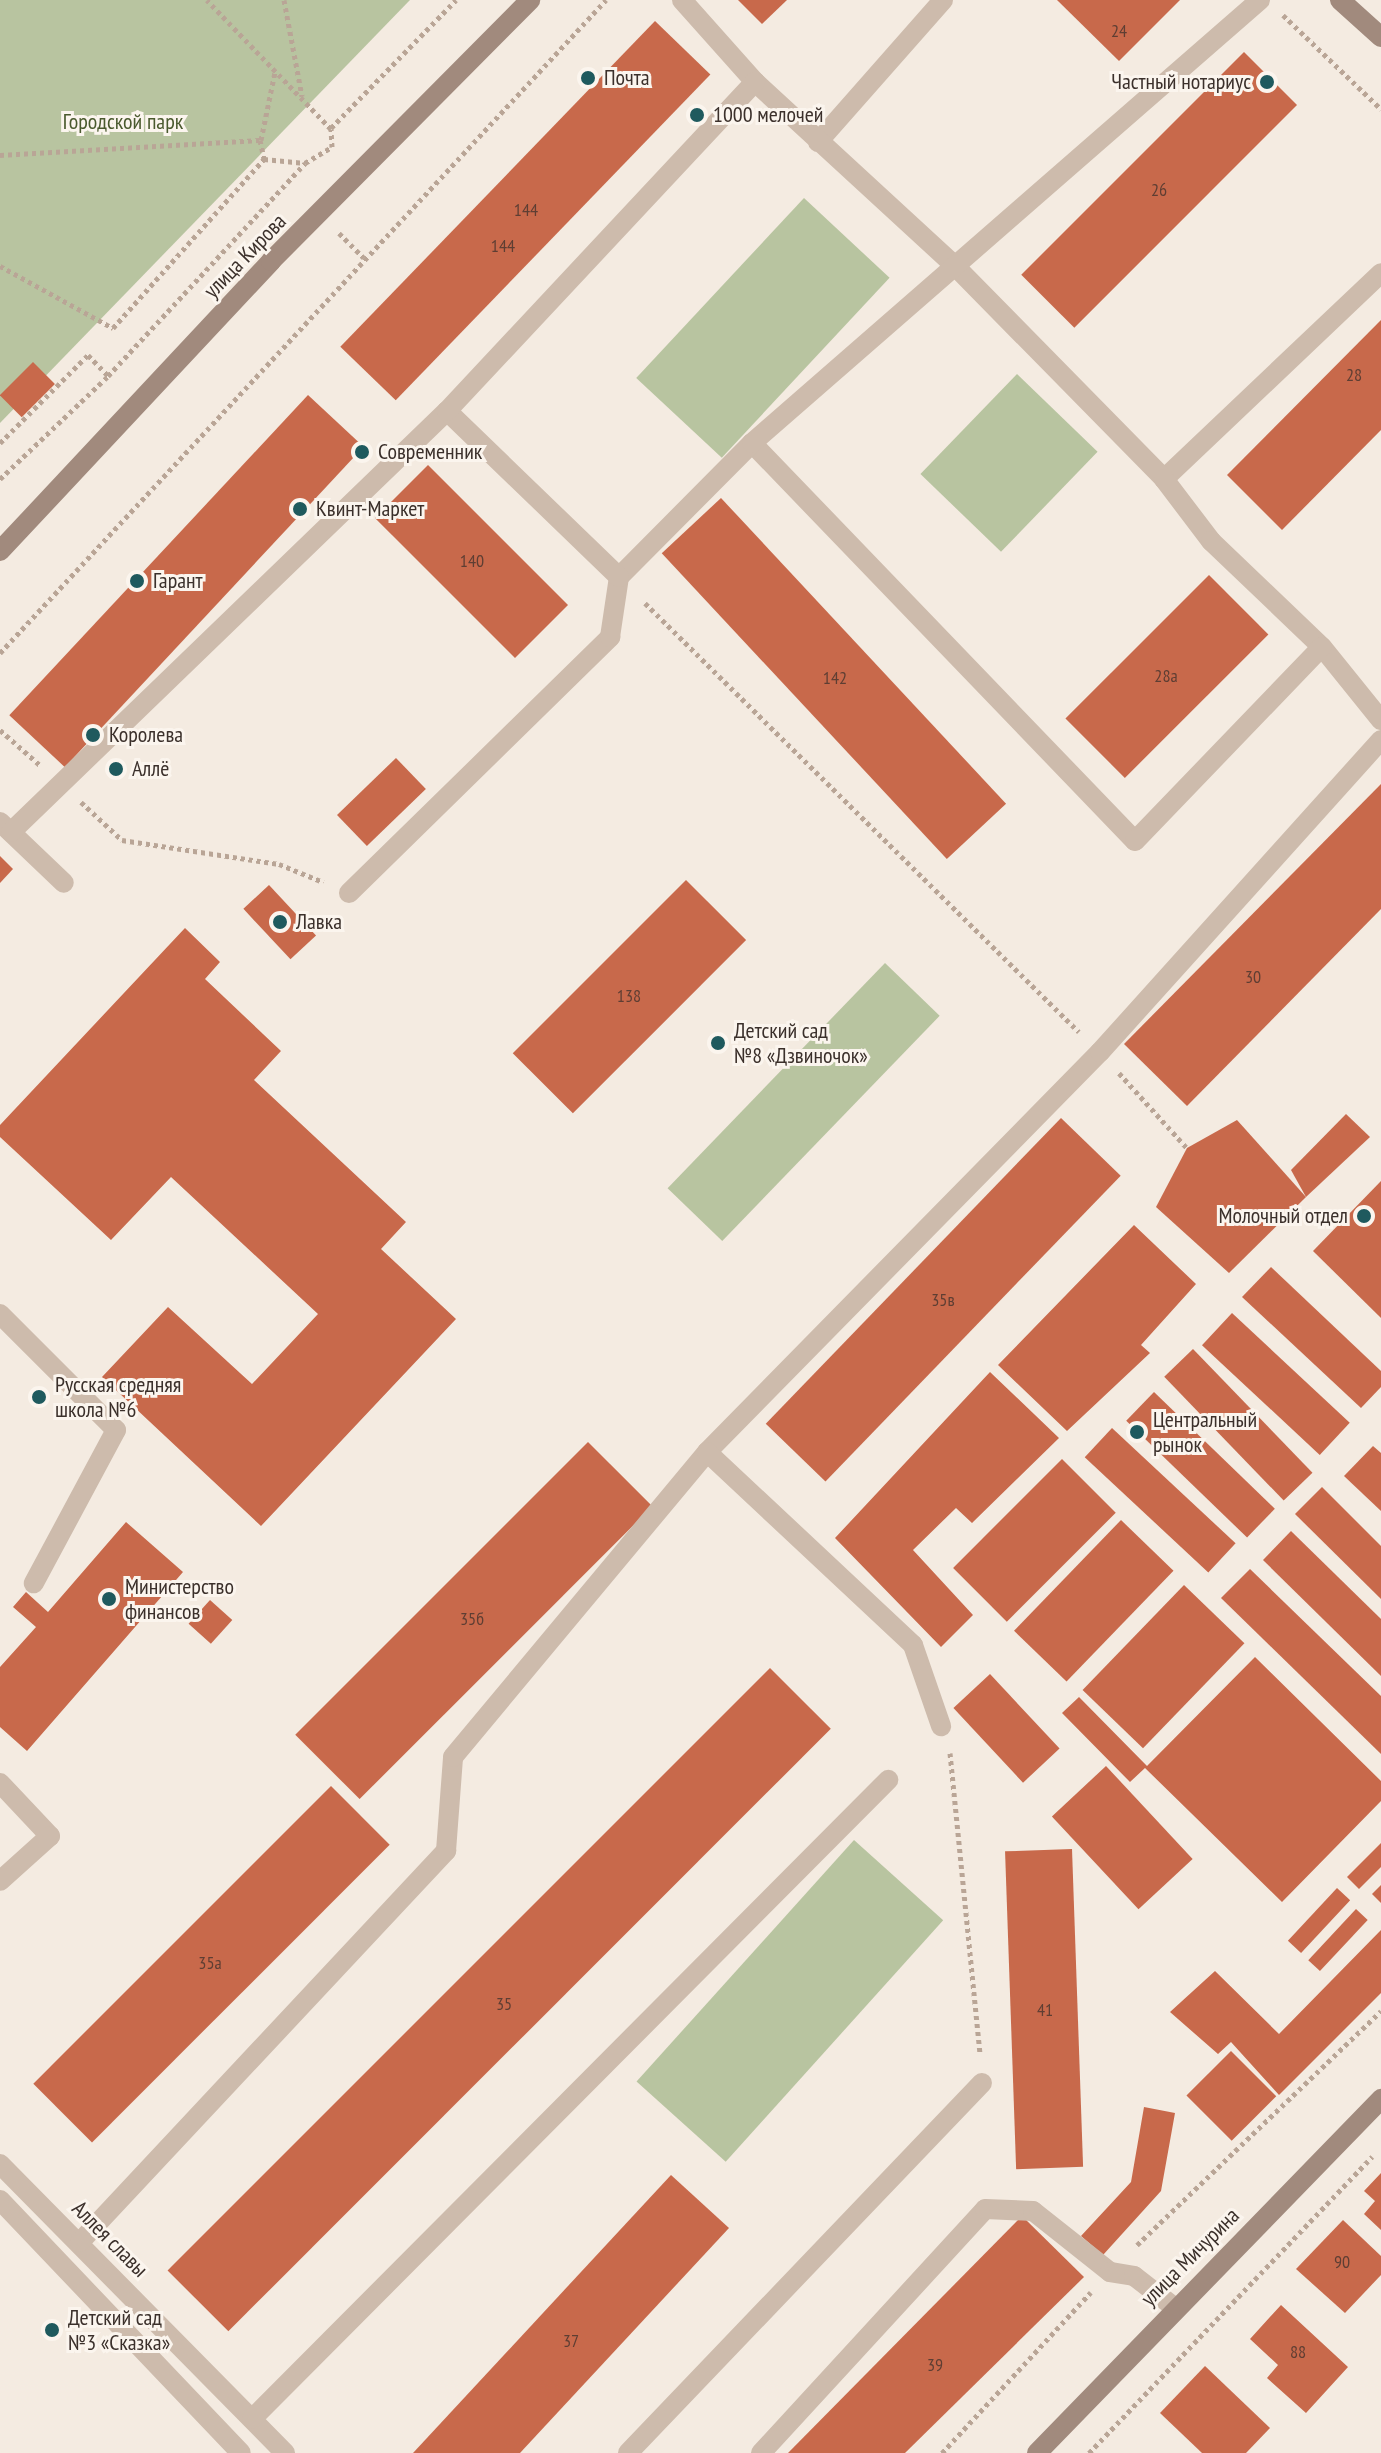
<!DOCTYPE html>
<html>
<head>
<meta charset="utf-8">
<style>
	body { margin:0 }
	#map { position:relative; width:1381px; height:2453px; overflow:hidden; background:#f4ebe1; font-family:"PT Sans Narrow",sans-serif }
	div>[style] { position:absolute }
	.green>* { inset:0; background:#b8c4a0; transform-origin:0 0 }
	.building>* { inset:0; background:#c8694b; transform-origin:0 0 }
	.path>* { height:5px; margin-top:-2.5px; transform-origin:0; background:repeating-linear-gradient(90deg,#b9a596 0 4px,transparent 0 8px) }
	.lane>* { height:20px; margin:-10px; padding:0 10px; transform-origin:10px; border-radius:10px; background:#cdbbac }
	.street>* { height:20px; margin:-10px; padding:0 10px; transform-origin:10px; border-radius:10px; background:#cdbbac }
	.secondary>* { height:20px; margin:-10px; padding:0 10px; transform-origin:10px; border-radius:10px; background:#a18a7d }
	.dots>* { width:22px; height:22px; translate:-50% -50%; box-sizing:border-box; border:4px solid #fbf5ee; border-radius:50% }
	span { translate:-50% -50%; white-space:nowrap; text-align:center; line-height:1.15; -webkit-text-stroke:6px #fbf5ee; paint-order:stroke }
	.number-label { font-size:18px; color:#5e3e33 }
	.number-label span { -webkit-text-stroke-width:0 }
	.poi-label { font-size:22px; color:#3b302b }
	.left { translate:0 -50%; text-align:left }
	.right { translate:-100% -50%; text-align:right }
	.park-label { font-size:22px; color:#4a5a2e }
	.street-label { font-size:22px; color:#3b302b }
</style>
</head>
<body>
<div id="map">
	<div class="green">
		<i style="clip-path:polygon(0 0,410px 0,0 423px)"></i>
		<i style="left:804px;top:198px;width:117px;height:246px;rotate:43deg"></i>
		<i style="left:1017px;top:374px;width:112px;height:139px;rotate:44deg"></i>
		<i style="left:885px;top:963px;width:76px;height:313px;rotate:44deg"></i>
		<i style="left:854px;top:1840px;width:120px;height:325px;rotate:42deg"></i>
	</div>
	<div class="building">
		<i style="clip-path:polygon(738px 0,787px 0,762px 24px)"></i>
		<i style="clip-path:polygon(1057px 0,1180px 0,1119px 61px)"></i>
		<i style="left:655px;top:21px;width:77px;height:453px;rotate:44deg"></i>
		<i style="left:1244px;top:52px;width:75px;height:315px;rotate:45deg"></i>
		<i style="clip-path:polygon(1381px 320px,1381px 430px,1282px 530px,1227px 475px)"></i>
		<i style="left:33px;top:362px;width:31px;height:47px;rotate:45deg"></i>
		<i style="left:308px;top:395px;width:76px;height:438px;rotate:43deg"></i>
		<i style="left:428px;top:465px;width:198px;height:75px;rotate:45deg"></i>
		<i style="left:721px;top:498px;width:418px;height:81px;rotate:47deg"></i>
		<i style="left:1209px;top:575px;width:84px;height:203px;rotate:45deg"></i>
		<i style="left:396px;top:758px;width:43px;height:82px;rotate:46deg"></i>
		<i style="clip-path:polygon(1381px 784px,1381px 909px,1187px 1106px,1124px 1044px)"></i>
		<i style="clip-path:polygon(0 856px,13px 869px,0 883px)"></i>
		<i style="left:686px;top:880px;width:85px;height:245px;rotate:45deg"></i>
		<i style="left:269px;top:885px;width:69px;height:35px;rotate:47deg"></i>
		<i style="clip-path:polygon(185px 928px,220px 962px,205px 979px,281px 1051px,254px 1080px,406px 1222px,381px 1249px,456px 1319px,261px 1526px,102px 1377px,168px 1307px,252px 1384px,318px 1314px,171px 1177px,111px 1240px,0 1137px,0 1125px)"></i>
		<i style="clip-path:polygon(1346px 1114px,1370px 1137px,1306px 1197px,1291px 1170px)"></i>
		<i style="left:1061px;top:1118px;width:83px;height:425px;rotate:44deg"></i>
		<i style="clip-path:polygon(1237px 1120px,1306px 1197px,1229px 1273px,1156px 1207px,1187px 1148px)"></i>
		<i style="clip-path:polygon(1381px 1181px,1381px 1318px,1313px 1251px)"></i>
		<i style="clip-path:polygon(1134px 1225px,1196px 1284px,1141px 1345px,1150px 1353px,1067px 1431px,998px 1365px)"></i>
		<i style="clip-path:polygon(1271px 1267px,1381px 1371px,1381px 1387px,1361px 1408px,1242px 1297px)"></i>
		<i style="left:1232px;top:1313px;width:161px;height:44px;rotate:43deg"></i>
		<i style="left:1193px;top:1349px;width:172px;height:40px;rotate:46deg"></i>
		<i style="clip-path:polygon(990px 1372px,1059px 1438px,972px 1523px,956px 1508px,913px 1550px,973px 1615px,941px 1647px,835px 1538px)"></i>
		<i style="left:1154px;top:1392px;width:168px;height:40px;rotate:44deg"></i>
		<i style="left:1112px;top:1428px;width:169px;height:40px;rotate:43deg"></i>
		<i style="left:588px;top:1442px;width:91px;height:414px;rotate:45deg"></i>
		<i style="clip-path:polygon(1373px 1446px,1381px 1453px,1381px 1511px,1344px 1476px)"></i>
		<i style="left:1062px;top:1459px;width:76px;height:154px;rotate:45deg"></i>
		<i style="clip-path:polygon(1322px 1487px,1381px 1546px,1381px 1599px,1295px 1514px)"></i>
		<i style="left:1121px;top:1520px;width:73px;height:154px;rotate:44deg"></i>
		<i style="clip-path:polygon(126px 1522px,183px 1572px,27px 1751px,0 1727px,0 1667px,36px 1627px,13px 1607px,26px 1592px,48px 1612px)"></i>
		<i style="clip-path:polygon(1291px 1531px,1381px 1619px,1381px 1676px,1263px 1560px)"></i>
		<i style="clip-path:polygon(1250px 1569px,1381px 1696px,1381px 1754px,1221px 1598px)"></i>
		<i style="left:1184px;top:1585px;width:84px;height:146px;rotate:44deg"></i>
		<i style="left:210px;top:1600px;width:30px;height:32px;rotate:42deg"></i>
		<i style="clip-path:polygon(1255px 1657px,1381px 1781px,1381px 1801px,1282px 1902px,1145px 1768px,1130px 1782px,1062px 1713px,1079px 1697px,1147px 1766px)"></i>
		<i style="left:770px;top:1668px;width:86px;height:852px;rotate:45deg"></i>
		<i style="left:990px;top:1674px;width:102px;height:50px;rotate:47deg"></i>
		<i style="left:1106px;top:1766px;width:127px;height:74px;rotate:47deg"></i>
		<i style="left:331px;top:1786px;width:83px;height:421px;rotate:45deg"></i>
		<i style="clip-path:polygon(1381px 1843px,1381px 1867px,1359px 1889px,1347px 1877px)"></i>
		<i style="left:1072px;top:1849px;width:318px;height:67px;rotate:88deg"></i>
		<i style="clip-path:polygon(1381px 1885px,1381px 1903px,1372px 1894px)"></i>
		<i style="left:1337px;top:1888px;width:18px;height:72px;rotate:43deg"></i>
		<i style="left:1356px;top:1909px;width:16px;height:70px;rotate:43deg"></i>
		<i style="clip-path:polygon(1381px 1930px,1381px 1993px,1279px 2095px,1231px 2042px,1218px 2054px,1170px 2012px,1215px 1971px,1279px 2034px)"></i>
		<i style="left:1231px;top:2051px;width:64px;height:63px;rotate:45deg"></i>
		<i style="clip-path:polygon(1144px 2107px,1175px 2113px,1161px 2191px,1103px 2255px,1081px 2236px,1131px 2182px)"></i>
		<i style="clip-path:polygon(1381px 2173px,1381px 2230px,1364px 2214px,1375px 2201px,1364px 2191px)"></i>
		<i style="clip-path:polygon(671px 2175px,729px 2228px,520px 2453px,413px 2453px)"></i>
		<i style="clip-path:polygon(1022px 2216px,1084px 2277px,905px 2453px,788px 2453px)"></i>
		<i style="clip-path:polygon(1343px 2220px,1381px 2256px,1381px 2275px,1345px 2313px,1296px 2269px)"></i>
		<i style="clip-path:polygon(1281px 2305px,1348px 2367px,1306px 2413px,1267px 2378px,1278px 2365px,1250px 2339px)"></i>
		<i style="clip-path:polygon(1205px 2366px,1270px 2428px,1246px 2453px,1202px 2453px,1160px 2413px)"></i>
	</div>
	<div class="path">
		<i style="left:284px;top:0;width:98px;rotate:79.4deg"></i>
		<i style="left:1283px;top:15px;width:136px;rotate:43.8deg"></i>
		<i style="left:331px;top:128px;width:179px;rotate:-45.7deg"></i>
		<i style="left:261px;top:140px;width:69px;rotate:-78.4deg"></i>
		<i style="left:0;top:155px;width:260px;rotate:-3.3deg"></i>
		<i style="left:260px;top:140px;width:19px;rotate:78deg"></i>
		<i style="left:264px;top:159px;width:41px;rotate:5.6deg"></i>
		<i style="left:339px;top:233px;width:35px;rotate:45deg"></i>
		<i style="left:0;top:266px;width:129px;rotate:28.8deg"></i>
		<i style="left:113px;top:328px;width:227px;rotate:-48.2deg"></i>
		<i style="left:0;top:443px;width:124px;rotate:-45deg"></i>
		<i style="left:88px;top:355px;width:29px;rotate:46deg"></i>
		<i style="left:0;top:479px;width:149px;rotate:-43.6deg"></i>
		<i style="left:108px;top:376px;width:290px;rotate:-47.2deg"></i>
		<i style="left:305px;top:163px;width:31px;rotate:-31deg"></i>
		<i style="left:332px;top:147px;width:18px;rotate:-93deg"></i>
		<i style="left:331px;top:129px;width:179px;rotate:-133.9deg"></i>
		<i style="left:645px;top:603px;width:610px;rotate:44.67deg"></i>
		<i style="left:0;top:653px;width:891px;rotate:-47.14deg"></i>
		<i style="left:0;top:730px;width:55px;rotate:41.3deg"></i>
		<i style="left:81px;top:802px;width:56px;rotate:42.8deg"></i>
		<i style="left:122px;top:840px;width:159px;rotate:8.7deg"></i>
		<i style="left:279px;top:864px;width:48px;rotate:22.2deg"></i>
		<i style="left:1119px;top:1073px;width:101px;rotate:47.8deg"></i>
		<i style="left:950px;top:1753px;width:302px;rotate:84.3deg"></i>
		<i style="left:1137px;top:2245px;width:338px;rotate:-43.8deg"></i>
		<i style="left:942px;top:2453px;width:219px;rotate:-47.2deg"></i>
		<i style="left:1089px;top:2453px;width:410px;rotate:-46.3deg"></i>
	</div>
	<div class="lane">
		<i style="left:818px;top:142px;width:189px;rotate:-48.6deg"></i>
		<i style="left:1164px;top:479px;width:299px;rotate:-43.5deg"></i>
		<i style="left:0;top:822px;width:88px;rotate:43.6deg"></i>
		<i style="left:11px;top:832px;width:606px;rotate:-44deg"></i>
		<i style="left:0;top:1314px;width:164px;rotate:45deg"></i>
		<i style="left:116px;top:1430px;width:174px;rotate:118.2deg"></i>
		<i style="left:707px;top:1452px;width:561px;rotate:-45.51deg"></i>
		<i style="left:1100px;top:1052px;width:420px;rotate:-48deg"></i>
		<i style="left:0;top:1783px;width:73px;rotate:46.7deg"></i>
		<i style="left:50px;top:1836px;width:67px;rotate:138deg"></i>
		<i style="left:0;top:2164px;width:406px;rotate:45.4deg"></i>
		<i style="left:80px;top:2242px;width:536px;rotate:-46.89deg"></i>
		<i style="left:446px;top:1851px;width:94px;rotate:-85.7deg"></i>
		<i style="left:453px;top:1757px;width:397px;rotate:-50.2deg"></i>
		<i style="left:707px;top:1452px;width:282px;rotate:43.1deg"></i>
		<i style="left:913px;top:1645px;width:86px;rotate:70.9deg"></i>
		<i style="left:252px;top:2419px;width:902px;rotate:-45.13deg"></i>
		<i style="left:628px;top:2453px;width:512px;rotate:-46.27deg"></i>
		<i style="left:761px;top:2453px;width:331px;rotate:-47.4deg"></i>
		<i style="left:985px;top:2209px;width:48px;rotate:2.4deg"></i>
		<i style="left:1033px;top:2211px;width:98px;rotate:38.4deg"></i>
		<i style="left:1110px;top:2272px;width:24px;rotate:9deg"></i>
		<i style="left:1134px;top:2276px;width:51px;rotate:37.8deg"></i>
	</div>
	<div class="street">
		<i style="left:682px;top:0;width:110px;rotate:48.3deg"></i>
		<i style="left:755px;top:82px;width:272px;rotate:42.6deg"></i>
		<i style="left:955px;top:266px;width:298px;rotate:45.5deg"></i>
		<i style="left:1164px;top:479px;width:78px;rotate:52.8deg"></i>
		<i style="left:1211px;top:541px;width:153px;rotate:43.7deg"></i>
		<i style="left:1322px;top:647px;width:94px;rotate:51.1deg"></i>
		<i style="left:752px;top:443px;width:552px;rotate:46.1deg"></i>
		<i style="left:1135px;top:841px;width:269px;rotate:-46.1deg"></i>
		<i style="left:619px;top:577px;width:189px;rotate:-45.2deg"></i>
		<i style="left:752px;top:443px;width:674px;rotate:-41.09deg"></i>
		<i style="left:349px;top:893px;width:366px;rotate:-44.4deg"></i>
		<i style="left:610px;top:637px;width:61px;rotate:-81.5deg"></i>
		<i style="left:619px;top:577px;width:239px;rotate:-136deg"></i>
		<i style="left:447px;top:411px;width:451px;rotate:-46.9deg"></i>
		<i style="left:0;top:2200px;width:349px;rotate:46.4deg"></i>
	</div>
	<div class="secondary">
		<i style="left:1340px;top:0;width:55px;rotate:42.1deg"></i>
		<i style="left:0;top:551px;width:397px;rotate:-46.9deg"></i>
		<i style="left:271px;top:261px;width:368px;rotate:-45.2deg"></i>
		<i style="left:1037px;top:2453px;width:494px;rotate:-45.8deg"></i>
	</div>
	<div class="dots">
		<i style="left:588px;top:78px;background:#1f5a5e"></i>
		<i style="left:1267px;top:82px;background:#1f5a5e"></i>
		<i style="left:697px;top:115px;background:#1f5a5e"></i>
		<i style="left:362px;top:452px;background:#1f5a5e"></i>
		<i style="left:300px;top:509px;background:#1f5a5e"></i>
		<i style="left:137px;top:581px;background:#1f5a5e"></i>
		<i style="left:93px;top:735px;background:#1f5a5e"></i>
		<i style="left:116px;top:769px;background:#1f5a5e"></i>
		<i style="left:280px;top:922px;background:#1f5a5e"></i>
		<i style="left:718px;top:1043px;background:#1f5a5e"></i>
		<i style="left:1364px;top:1216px;background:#1f5a5e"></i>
		<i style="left:39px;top:1397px;background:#1f5a5e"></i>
		<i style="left:1137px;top:1432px;background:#1f5a5e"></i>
		<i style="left:109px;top:1599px;background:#1f5a5e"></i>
		<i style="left:52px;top:2330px;background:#1f5a5e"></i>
	</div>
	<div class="number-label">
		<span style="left:1119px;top:31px">24</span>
		<span style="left:1159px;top:190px">26</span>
		<span style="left:526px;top:210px">144</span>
		<span style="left:503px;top:246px">144</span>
		<span style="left:1354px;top:375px">28</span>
		<span style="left:472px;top:561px">140</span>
		<span style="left:1166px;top:676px">28а</span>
		<span style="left:835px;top:678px">142</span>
		<span style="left:1253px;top:977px">30</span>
		<span style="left:629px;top:996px">138</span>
		<span style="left:943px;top:1300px">35в</span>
		<span style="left:472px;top:1619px">35б</span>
		<span style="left:210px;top:1963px">35а</span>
		<span style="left:504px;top:2004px">35</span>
		<span style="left:1045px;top:2010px">41</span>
		<span style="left:1342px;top:2262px">90</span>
		<span style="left:571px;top:2341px">37</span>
		<span style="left:1298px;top:2352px">88</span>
		<span style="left:935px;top:2365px">39</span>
	</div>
	<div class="poi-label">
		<span class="left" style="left:604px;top:78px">Почта</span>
		<span class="right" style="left:1251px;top:82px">Частный нотариус</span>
		<span class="left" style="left:713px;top:115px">1000 мелочей</span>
		<span class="left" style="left:378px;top:452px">Современник</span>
		<span class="left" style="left:316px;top:509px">Квинт-Маркет</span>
		<span class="left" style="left:153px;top:581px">Гарант</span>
		<span class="left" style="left:109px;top:735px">Королева</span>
		<span class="left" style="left:132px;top:769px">Аллё</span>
		<span class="left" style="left:296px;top:922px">Лавка</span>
		<span class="left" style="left:734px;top:1043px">Детский сад<br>№8 «Дзвиночок»</span>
		<span class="right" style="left:1348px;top:1216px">Молочный отдел</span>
		<span class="left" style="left:55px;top:1397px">Русская средняя<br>школа №6</span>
		<span class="left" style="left:1153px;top:1432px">Центральный<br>рынок</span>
		<span class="left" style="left:125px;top:1599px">Министерство<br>финансов</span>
		<span class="left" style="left:68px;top:2330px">Детский сад<br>№3 «Сказка»</span>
	</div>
	<div class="park-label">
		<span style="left:123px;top:122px">Городской парк</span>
	</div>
	<div class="street-label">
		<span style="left:245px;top:256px;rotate:-46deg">улица Кирова</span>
		<span style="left:110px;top:2239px;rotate:45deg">Аллея славы</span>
		<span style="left:1190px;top:2257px;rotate:-45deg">улица Мичурина</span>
	</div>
</div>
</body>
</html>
